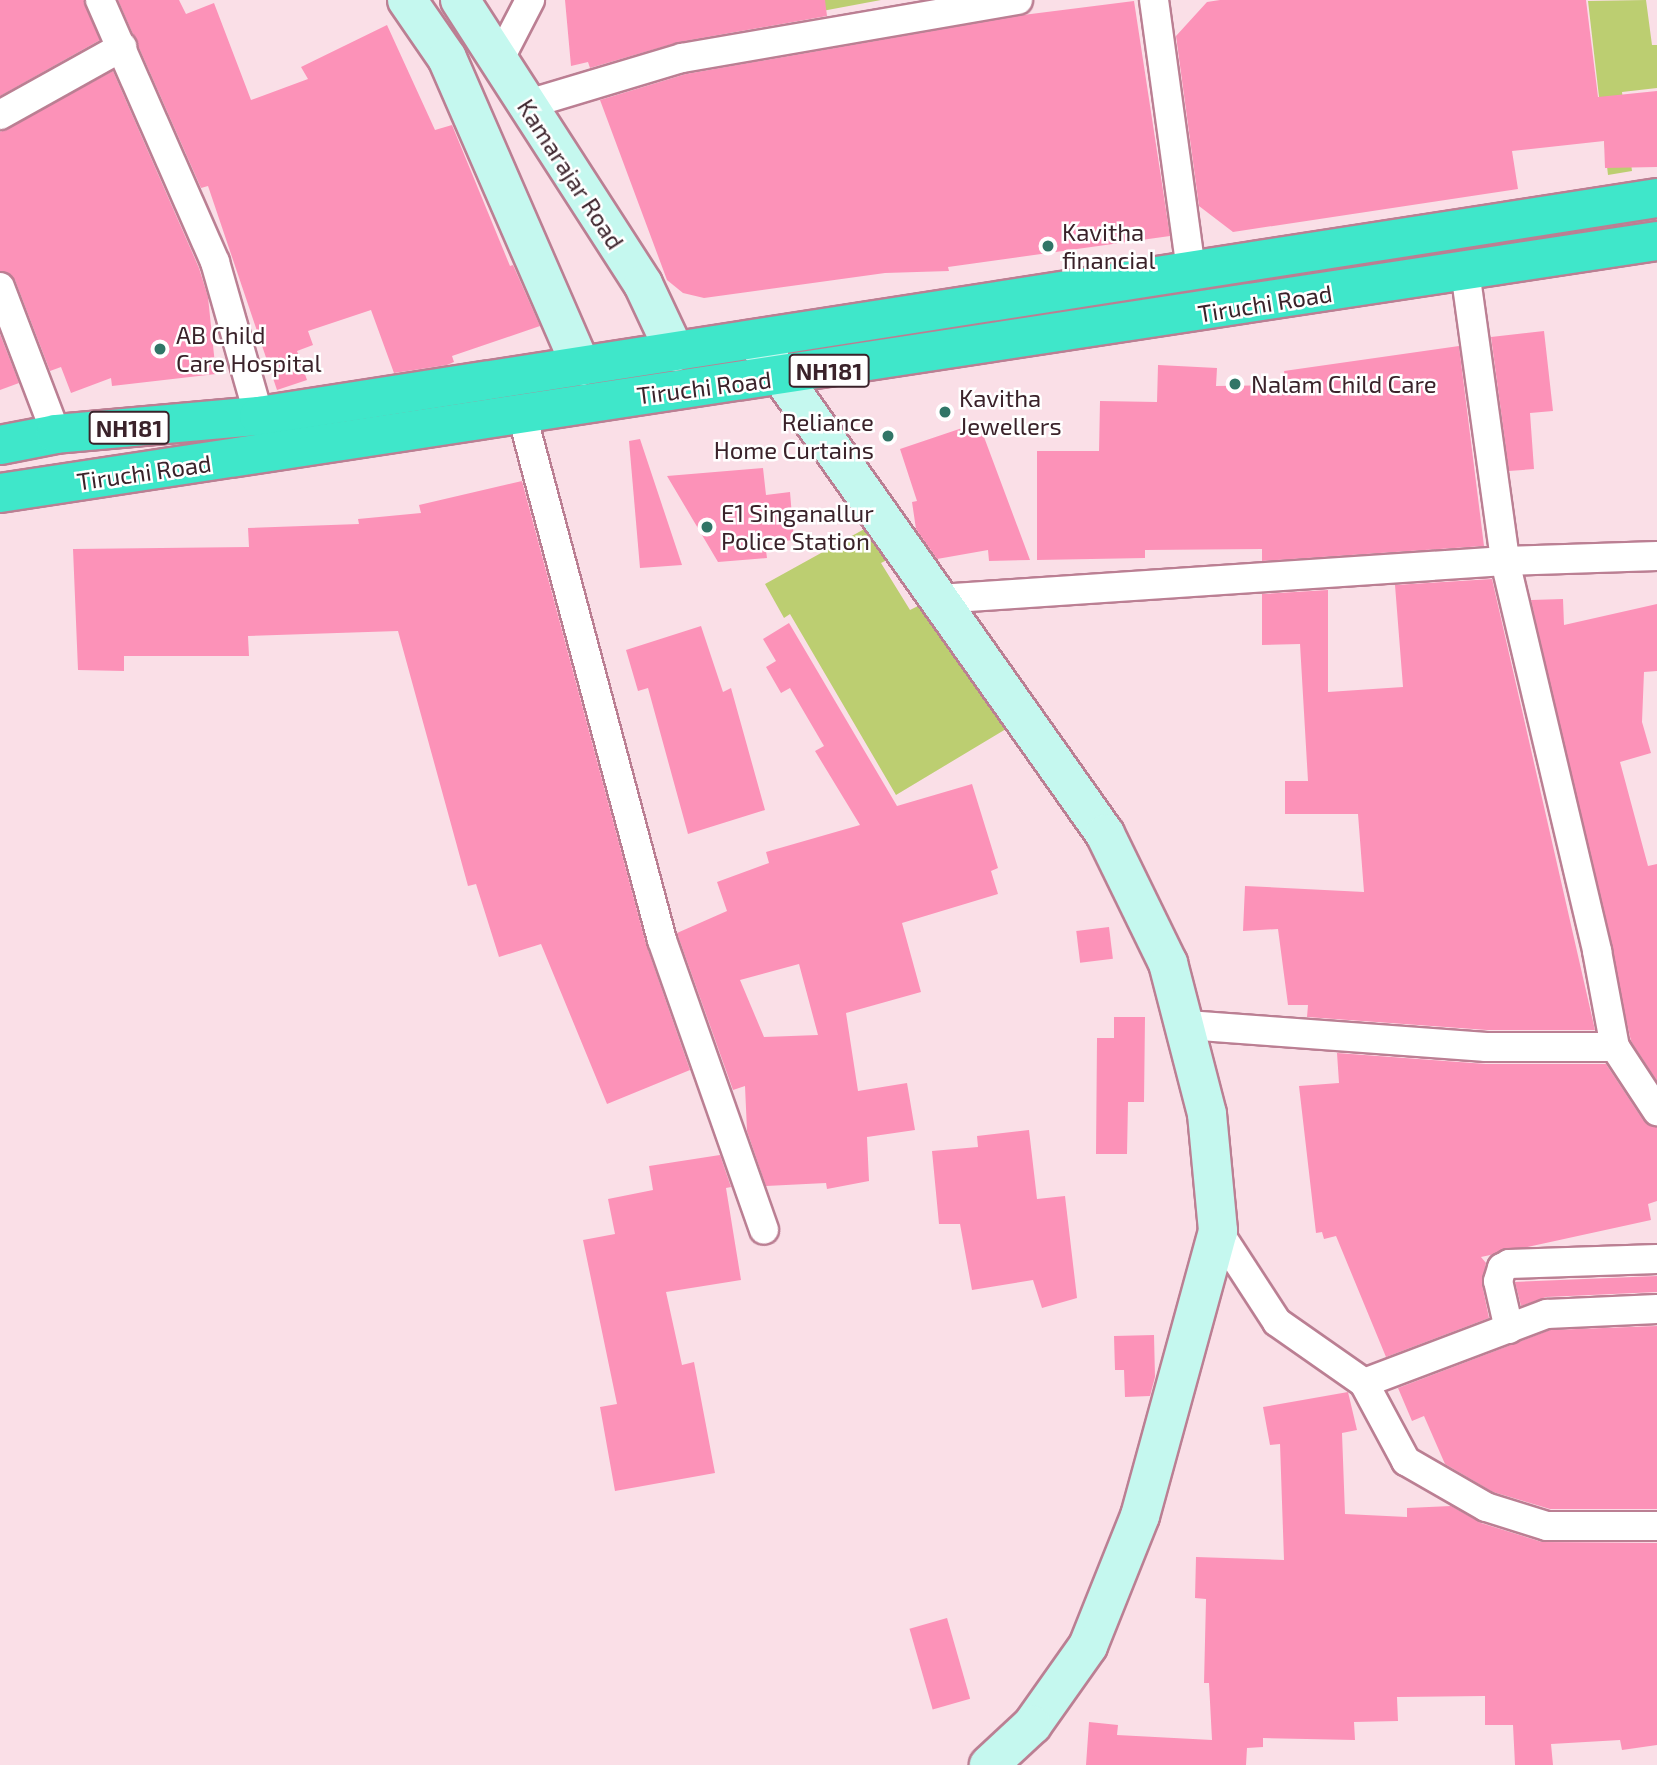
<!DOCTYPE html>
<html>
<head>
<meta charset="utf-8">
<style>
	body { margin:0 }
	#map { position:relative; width:1657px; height:1765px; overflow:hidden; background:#fadfe7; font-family:"Exo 2",sans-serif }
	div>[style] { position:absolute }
	.green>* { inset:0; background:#bcce71 }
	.building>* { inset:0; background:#fc92b8; transform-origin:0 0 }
	.roads { filter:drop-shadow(2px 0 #bb7f93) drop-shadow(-2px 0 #bb7f93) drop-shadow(0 2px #bb7f93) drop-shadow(0 -2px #bb7f93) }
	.street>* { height:28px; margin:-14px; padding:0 14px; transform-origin:14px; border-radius:14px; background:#fff }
	.secondary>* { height:38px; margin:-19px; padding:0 19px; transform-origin:19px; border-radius:19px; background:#c5f8ef }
	.highway>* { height:38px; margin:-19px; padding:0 19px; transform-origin:19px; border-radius:19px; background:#3fe7ca }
	.dots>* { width:19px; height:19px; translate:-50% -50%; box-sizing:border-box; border:4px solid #fff; border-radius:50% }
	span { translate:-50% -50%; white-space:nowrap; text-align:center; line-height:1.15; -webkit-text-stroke:5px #fff; paint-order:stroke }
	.shield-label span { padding:2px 5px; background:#fff; border:2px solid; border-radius:5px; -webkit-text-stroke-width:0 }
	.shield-label { font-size:23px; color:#3a222a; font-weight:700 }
	.street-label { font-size:24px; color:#3a222a }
	.poi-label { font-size:24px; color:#3a222a }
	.left { translate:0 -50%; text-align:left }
	.right { translate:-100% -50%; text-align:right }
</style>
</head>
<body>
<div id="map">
	<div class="green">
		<i style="clip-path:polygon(737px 0,881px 0,742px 26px)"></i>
		<i style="clip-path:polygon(1646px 0,1652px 45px,1657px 45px,1657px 88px,1622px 92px,1632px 171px,1608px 175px,1588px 1px)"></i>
		<i style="clip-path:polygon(868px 527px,889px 559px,881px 563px,910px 610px,918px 606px,1006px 729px,896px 795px,790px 614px,784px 618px,765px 584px)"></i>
	</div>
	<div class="building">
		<i style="clip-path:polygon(0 0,84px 0,100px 40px,0 96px)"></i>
		<i style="clip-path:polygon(118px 0,179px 0,186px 14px,214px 3px,251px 100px,308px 79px,301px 67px,387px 25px,435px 130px,452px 125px,510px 266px,513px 265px,540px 326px,452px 356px,454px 362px,447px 365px,394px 373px,371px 310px,308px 331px,313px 345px,297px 351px,307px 380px,277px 390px,208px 186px,201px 188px)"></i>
		<i style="clip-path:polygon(565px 0,825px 0,827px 16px,679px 42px,590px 68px,588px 62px,571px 66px)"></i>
		<i style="clip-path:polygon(1220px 0,1586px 0,1598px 97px,1657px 91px,1657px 167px,1605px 168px,1604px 141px,1512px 151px,1518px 189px,1233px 232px,1199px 206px,1176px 36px,1207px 2px)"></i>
		<i style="clip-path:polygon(1134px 1px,1170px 236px,948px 267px,949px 271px,885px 273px,704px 298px,683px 293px,667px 280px,600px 100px,686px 74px,1023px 15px)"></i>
		<i style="clip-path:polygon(113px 71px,199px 268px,208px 297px,216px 374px,112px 386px,111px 378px,71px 393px,61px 367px,50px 371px,15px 280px,0 271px,0 132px)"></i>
		<i style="clip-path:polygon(1544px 331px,1553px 411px,1530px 413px,1534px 469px,1509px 471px,1491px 337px)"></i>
		<i style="clip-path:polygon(0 334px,19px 383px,0 390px)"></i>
		<i style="clip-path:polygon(1459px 346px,1484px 546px,1262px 561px,1262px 549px,1145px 550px,1145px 558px,1037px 560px,1037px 451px,1099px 451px,1100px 401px,1157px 402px,1158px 365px,1217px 368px,1216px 386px,1286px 385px,1284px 371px)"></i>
		<i style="clip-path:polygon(980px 422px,984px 437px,1030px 560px,989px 561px,988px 550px,937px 559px,916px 529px,912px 502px,917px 501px,900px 449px)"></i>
		<i style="clip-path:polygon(640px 439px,682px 565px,640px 568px,629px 441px)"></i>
		<i style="clip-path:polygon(763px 468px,766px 495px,790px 492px,794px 540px,765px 543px,767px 558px,718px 562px,667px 476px)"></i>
		<i style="clip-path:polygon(522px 481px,646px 944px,690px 1070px,607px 1104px,541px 944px,499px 957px,476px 884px,468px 886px,398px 631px,248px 636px,249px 656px,124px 656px,124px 671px,78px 670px,73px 549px,249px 547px,248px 528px,359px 524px,358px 519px,421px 513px,419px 505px)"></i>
		<i style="clip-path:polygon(1492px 579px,1595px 1030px,1487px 1030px,1307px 1017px,1308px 1005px,1288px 1005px,1278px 929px,1243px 931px,1245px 886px,1364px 892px,1358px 814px,1285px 814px,1285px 781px,1308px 781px,1300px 644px,1262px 645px,1262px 594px,1328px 590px,1328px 692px,1403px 687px,1395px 585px)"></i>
		<i style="clip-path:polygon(1563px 599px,1564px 625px,1657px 604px,1657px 671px,1644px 672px,1642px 722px,1651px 753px,1620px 762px,1648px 866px,1657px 864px,1657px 1081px,1631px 1041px,1531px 600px)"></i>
		<i style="clip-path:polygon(evenodd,789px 623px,897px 806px,972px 784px,998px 868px,991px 871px,998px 894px,902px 923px,921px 992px,846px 1013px,858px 1091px,907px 1083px,915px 1130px,867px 1137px,869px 1181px,827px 1189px,826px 1183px,766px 1186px,747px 1131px,745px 1086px,733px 1090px,677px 933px,727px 911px,717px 882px,769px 863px,766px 852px,860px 825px,815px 751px,824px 746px,790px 688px,781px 693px,766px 667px,776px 661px,763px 639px,789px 623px,799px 964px,818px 1035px,764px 1037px,740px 980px,799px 964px)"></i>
		<i style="clip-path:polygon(701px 626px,723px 692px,731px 688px,765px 810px,688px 834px,648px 688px,638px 691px,626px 650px)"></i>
		<i style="left:1109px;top:927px;width:32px;height:33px;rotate:83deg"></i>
		<i style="clip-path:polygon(1114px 1017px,1145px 1017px,1144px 1102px,1128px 1102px,1127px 1154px,1096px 1154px,1097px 1038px,1114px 1038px)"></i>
		<i style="clip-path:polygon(1337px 1053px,1486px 1064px,1606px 1064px,1643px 1120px,1657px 1127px,1657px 1201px,1648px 1204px,1651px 1220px,1481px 1257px,1486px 1263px,1482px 1284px,1489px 1318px,1386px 1357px,1336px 1236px,1324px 1239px,1322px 1232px,1316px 1233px,1299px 1086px,1339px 1083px)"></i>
		<i style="clip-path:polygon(1029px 1130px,1037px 1199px,1065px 1196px,1077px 1298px,1042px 1308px,1033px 1280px,972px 1290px,960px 1224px,939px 1224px,932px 1151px,978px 1147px,977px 1136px)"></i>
		<i style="clip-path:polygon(720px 1155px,731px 1187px,726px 1188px,741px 1280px,666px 1292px,682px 1365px,694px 1362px,715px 1473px,615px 1491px,600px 1407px,617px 1404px,583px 1240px,615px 1234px,608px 1199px,653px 1190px,649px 1166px)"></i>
		<i style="clip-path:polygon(1657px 1276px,1657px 1292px,1546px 1297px,1521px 1306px,1515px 1282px)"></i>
		<i style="clip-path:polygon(1657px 1326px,1657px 1509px,1550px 1509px,1493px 1492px,1445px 1464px,1424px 1416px,1412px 1421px,1398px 1388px,1550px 1330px)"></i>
		<i style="clip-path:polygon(1154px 1335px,1155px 1377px,1150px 1396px,1125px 1397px,1124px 1370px,1115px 1370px,1114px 1336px)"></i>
		<i style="clip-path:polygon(1348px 1392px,1357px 1430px,1342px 1433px,1345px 1514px,1407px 1517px,1407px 1508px,1451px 1506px,1481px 1523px,1542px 1542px,1657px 1543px,1657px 1745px,1622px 1750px,1620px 1740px,1551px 1744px,1553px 1765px,1515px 1765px,1513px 1725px,1485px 1725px,1485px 1696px,1397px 1697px,1398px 1721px,1354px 1722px,1355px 1740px,1263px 1738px,1263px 1747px,1247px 1748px,1246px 1765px,1086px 1765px,1089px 1722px,1118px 1725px,1117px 1735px,1212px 1740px,1209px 1683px,1204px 1683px,1206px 1599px,1195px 1598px,1196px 1557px,1284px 1560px,1280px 1444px,1270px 1445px,1263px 1407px)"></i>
		<i style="left:947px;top:1618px;width:84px;height:39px;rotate:74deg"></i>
	</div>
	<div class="roads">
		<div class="street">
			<i style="left:100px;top:0;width:286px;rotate:66.3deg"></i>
			<i style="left:215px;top:262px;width:160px;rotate:74.1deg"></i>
			<i style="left:1154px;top:0;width:273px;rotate:82.2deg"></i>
			<i style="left:498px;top:62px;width:70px;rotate:-62.7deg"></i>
			<i style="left:525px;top:105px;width:164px;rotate:-16.7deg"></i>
			<i style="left:682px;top:58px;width:341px;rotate:-9.8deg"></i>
			<i style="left:0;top:115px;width:140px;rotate:-29.1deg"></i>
			<i style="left:1465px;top:271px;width:293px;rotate:82.1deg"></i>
			<i style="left:1505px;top:561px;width:401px;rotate:76.7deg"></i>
			<i style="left:1597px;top:951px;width:98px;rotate:79.4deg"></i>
			<i style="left:1615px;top:1047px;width:77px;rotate:56.7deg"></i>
			<i style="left:0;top:287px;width:157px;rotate:69.1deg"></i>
			<i style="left:522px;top:415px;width:543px;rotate:75.07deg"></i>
			<i style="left:662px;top:940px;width:307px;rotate:70.6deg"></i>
			<i style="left:939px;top:599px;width:567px;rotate:-3.84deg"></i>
			<i style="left:1505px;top:561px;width:152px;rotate:-1.9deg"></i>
			<i style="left:1187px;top:1025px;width:300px;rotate:4.2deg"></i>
			<i style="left:1486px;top:1047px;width:129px"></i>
			<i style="left:1218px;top:1231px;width:108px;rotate:57deg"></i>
			<i style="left:1277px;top:1322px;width:106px;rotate:35deg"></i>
			<i style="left:1364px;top:1383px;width:89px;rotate:61.7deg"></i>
			<i style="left:1406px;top:1461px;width:92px;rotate:29.9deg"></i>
			<i style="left:1486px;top:1507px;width:64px;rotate:17.3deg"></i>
			<i style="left:1547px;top:1526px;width:110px"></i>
			<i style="left:1509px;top:1329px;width:49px;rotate:-102.9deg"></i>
			<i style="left:1498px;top:1281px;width:14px;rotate:-73deg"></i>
			<i style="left:1502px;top:1268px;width:8px;rotate:-30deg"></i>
			<i style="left:1509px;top:1264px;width:148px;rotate:-1.9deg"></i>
			<i style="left:1364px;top:1383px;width:196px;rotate:-20.7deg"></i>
			<i style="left:1547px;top:1314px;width:110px;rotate:-2.6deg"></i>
		</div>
		<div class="secondary">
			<i style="left:407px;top:0;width:70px;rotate:55.4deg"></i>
			<i style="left:447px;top:58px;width:336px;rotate:66.5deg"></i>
			<i style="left:460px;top:0;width:338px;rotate:57.2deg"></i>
			<i style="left:643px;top:284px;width:75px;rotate:64.8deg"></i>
			<i style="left:762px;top:349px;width:594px;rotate:54.73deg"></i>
			<i style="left:1105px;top:834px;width:144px;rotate:64deg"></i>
			<i style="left:1168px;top:963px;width:156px;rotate:75.5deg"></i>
			<i style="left:1207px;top:1114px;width:118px;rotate:84.6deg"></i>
			<i style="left:1218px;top:1231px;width:295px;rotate:105.3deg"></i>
			<i style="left:1140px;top:1516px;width:140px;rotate:111.8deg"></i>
			<i style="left:1088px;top:1646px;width:97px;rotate:125.3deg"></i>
			<i style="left:1032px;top:1725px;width:59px;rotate:137.1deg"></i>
		</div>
		<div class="highway">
			<i style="left:0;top:445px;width:57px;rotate:-11.1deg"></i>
			<i style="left:56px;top:434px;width:204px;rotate:-5.1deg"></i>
			<i style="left:259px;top:416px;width:1415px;rotate:-8.86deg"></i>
			<i style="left:0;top:493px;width:1676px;rotate:-8.65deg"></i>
		</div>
	</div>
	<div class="dots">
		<i style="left:1048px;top:246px;background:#317567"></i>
		<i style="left:160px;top:349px;background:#317567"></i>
		<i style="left:1235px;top:384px;background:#317567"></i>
		<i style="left:945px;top:412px;background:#317567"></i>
		<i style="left:888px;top:436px;background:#317567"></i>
		<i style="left:707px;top:527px;background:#317567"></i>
	</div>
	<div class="shield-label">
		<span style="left:829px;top:371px">NH181</span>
		<span style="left:129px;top:428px">NH181</span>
	</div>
	<div class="street-label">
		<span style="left:571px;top:174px;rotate:57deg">Kamarajar Road</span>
		<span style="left:1265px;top:303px;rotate:-9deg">Tiruchi Road</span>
		<span style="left:704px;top:387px;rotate:-7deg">Tiruchi Road</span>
		<span style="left:144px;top:472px;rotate:-8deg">Tiruchi Road</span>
	</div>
	<div class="poi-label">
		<span class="left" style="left:1062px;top:246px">Kavitha<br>financial</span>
		<span class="left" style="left:176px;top:349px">AB Child<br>Care Hospital</span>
		<span class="left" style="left:1251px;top:384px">Nalam Child Care</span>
		<span class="left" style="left:959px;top:412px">Kavitha<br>Jewellers</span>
		<span class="right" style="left:874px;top:436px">Reliance<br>Home Curtains</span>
		<span class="left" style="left:721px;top:527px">E1 Singanallur<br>Police Station</span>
	</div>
</div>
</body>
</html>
